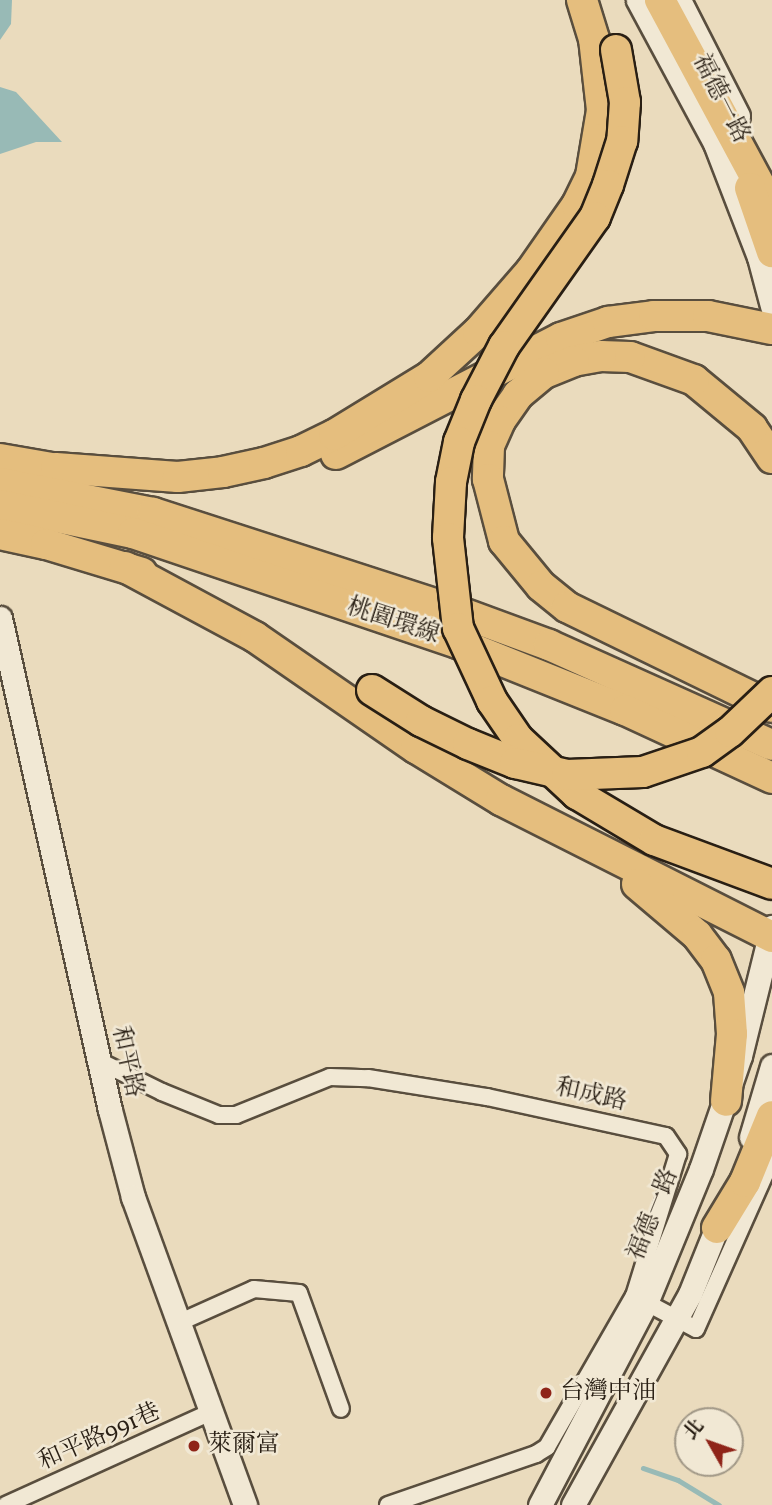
<!DOCTYPE html>
<html>
<head>
<meta charset="utf-8">
<style>
	body { margin:0 }
	#map { position:relative; width:772px; height:1505px; overflow:hidden; background:#eadbbd; font-family:Vollkorn,"Noto Serif TC",serif }
	div>[style] { position:absolute }
	.water>* { inset:0; background:#98bab6 }
	.stream>* { height:4.5px; margin:-2.25px; padding:0 2.25px; transform-origin:2.25px; border-radius:2.25px; background:#98bab6 }
	.roads { filter:drop-shadow(2px 0 #594e3e) drop-shadow(-2px 0 #594e3e) drop-shadow(0 2px #594e3e) drop-shadow(0 -2px #594e3e) }
	.street>* { height:16px; margin:-8px; padding:0 8px; transform-origin:8px; border-radius:8px; background:#f1e8d4 }
	.secondary>* { height:23px; margin:-11.5px; padding:0 11.5px; transform-origin:11.5px; border-radius:11.5px; background:#f1e8d4 }
	.highway>* { height:30px; margin:-15px; padding:0 15px; transform-origin:15px; border-radius:15px; background:#e5be7e }
	.bridges { filter:drop-shadow(2px 0 #291f14) drop-shadow(-2px 0 #291f14) drop-shadow(0 2px #291f14) drop-shadow(0 -2px #291f14) }
	.highway-bridge>* { height:30px; margin:-15px; padding:0 15px; transform-origin:15px; border-radius:15px; background:#e5be7e }
	.dots>* { width:19px; height:19px; translate:-50% -50%; box-sizing:border-box; border:4px solid #f1e8d4; border-radius:50% }
	span { translate:-50% -50%; white-space:nowrap; text-align:center; line-height:1.15; -webkit-text-stroke:5px #f1e8d4; paint-order:stroke }
	.street-label { font-size:24px; color:#291f14 }
	.poi-label { font-size:24px; color:#291f14 }
	.left { translate:0 -50%; text-align:left }
	.north { position:absolute; left:674px; top:1407px; width:70px; height:70px; box-sizing:border-box; background:#f1e8d4; border:2px solid #a19887; border-radius:50%; rotate:310deg; font-size:19px; font-weight:700; line-height:28px; text-align:center; color:#291f14 }
	.north::after { content:''; display:block; margin:auto; width:24px; height:32px; background:#8f2418; clip-path:polygon(50% 0,100% 100%,50% 72%,0 100%) }
</style>
</head>
<body>
<div id="map">
	<div class="water">
		<i style="clip-path:polygon(0 0,12px 0,11px 24px,0 40px)"></i>
		<i style="clip-path:polygon(0 87px,16px 92px,62px 142px,36px 142px,0 154px)"></i>
	</div>
	<div class="stream">
		<i style="left:643px;top:1468px;width:37px;rotate:19deg"></i>
		<i style="left:678px;top:1480px;width:48px;rotate:31.4deg"></i>
	</div>
	<div class="roads">
		<div class="street">
			<i style="left:99px;top:1061px;width:70px;rotate:26.2deg"></i>
			<i style="left:162px;top:1092px;width:61px;rotate:22deg"></i>
			<i style="left:219px;top:1115px;width:17px"></i>
			<i style="left:236px;top:1115px;width:101px;rotate:-22deg"></i>
			<i style="left:330px;top:1077px;width:38px;rotate:2deg"></i>
			<i style="left:368px;top:1078px;width:121px;rotate:9.1deg"></i>
			<i style="left:487px;top:1097px;width:183px;rotate:12.3deg"></i>
			<i style="left:666px;top:1136px;width:22px;rotate:56deg"></i>
			<i style="left:678px;top:1154px;width:149px;rotate:107.2deg"></i>
			<i style="left:634px;top:1296px;width:70px;rotate:28deg"></i>
			<i style="left:696px;top:1329px;width:187px;rotate:-66deg"></i>
			<i style="left:178px;top:1323px;width:83px;rotate:-24.1deg"></i>
			<i style="left:254px;top:1289px;width:45px;rotate:5.1deg"></i>
			<i style="left:299px;top:1293px;width:123px;rotate:70.1deg"></i>
			<i style="left:6px;top:1505px;width:225px;rotate:-24.4deg"></i>
			<i style="left:388px;top:1505px;width:157px;rotate:-19deg"></i>
			<i style="left:536px;top:1454px;width:13px;rotate:-32deg"></i>
			<i style="left:547px;top:1447px;width:174px;rotate:-60.1deg"></i>
		</div>
		<div class="secondary">
			<i style="left:638px;top:0;width:162px;rotate:61.7deg"></i>
			<i style="left:715px;top:143px;width:122px;rotate:68.9deg"></i>
			<i style="left:759px;top:257px;width:51px;rotate:75.1deg"></i>
			<i style="left:679px;top:0;width:130px;rotate:63deg"></i>
			<i style="left:0;top:618px;width:504px;rotate:77.4deg"></i>
			<i style="left:110px;top:1110px;width:90px;rotate:75.2deg"></i>
			<i style="left:133px;top:1197px;width:328px;rotate:70deg"></i>
			<i style="left:751px;top:1137px;width:74px;rotate:-73.5deg"></i>
			<i style="left:540px;top:1505px;width:228px;rotate:-62.3deg"></i>
			<i style="left:646px;top:1303px;width:145px;rotate:-67.7deg"></i>
			<i style="left:701px;top:1169px;width:120px;rotate:-71deg"></i>
			<i style="left:740px;top:1056px;width:133px;rotate:-76.1deg"></i>
			<i style="left:573px;top:1505px;width:241px;rotate:-61deg"></i>
			<i style="left:690px;top:1294px;width:88px;rotate:-68.1deg"></i>
		</div>
		<div class="highway">
			<i style="left:660px;top:0;width:236px;rotate:61.7deg"></i>
			<i style="left:750px;top:188px;width:68px;rotate:71deg"></i>
			<i style="left:336px;top:454px;width:253px;rotate:-27.3deg"></i>
			<i style="left:561px;top:338px;width:50px;rotate:-18.8deg"></i>
			<i style="left:608px;top:322px;width:46px;rotate:-7.4deg"></i>
			<i style="left:654px;top:316px;width:54px"></i>
			<i style="left:708px;top:316px;width:65px;rotate:11.5deg"></i>
			<i style="left:772px;top:458px;width:36px;rotate:-124deg"></i>
			<i style="left:752px;top:428px;width:75px;rotate:-140.4deg"></i>
			<i style="left:694px;top:380px;width:68px;rotate:-160.2deg"></i>
			<i style="left:630px;top:357px;width:29px;rotate:-178deg"></i>
			<i style="left:601px;top:356px;width:27px;rotate:170deg"></i>
			<i style="left:574px;top:361px;width:32px;rotate:158deg"></i>
			<i style="left:544px;top:373px;width:34px;rotate:140deg"></i>
			<i style="left:518px;top:395px;width:32px;rotate:125deg"></i>
			<i style="left:500px;top:421px;width:27px;rotate:114deg"></i>
			<i style="left:489px;top:446px;width:33px;rotate:92deg"></i>
			<i style="left:488px;top:479px;width:64px;rotate:75.5deg"></i>
			<i style="left:504px;top:541px;width:58px;rotate:50.6deg"></i>
			<i style="left:541px;top:586px;width:33px;rotate:39deg"></i>
			<i style="left:567px;top:607px;width:228px;rotate:26deg"></i>
			<i style="left:0;top:459px;width:76px;rotate:9.8deg"></i>
			<i style="left:56px;top:468px;width:122px;rotate:4.2deg"></i>
			<i style="left:178px;top:477px;width:45px;rotate:-6.3deg"></i>
			<i style="left:223px;top:472px;width:42px;rotate:-12.4deg"></i>
			<i style="left:264px;top:463px;width:39px;rotate:-18deg"></i>
			<i style="left:301px;top:451px;width:37px;rotate:-26deg"></i>
			<i style="left:334px;top:435px;width:111px;rotate:-31.4deg"></i>
			<i style="left:429px;top:377px;width:67px;rotate:-42.6deg"></i>
			<i style="left:478px;top:332px;width:81px;rotate:-49deg"></i>
			<i style="left:531px;top:271px;width:80px;rotate:-55.1deg"></i>
			<i style="left:577px;top:205px;width:32px;rotate:-64deg"></i>
			<i style="left:591px;top:176px;width:67px;rotate:-80.5deg"></i>
			<i style="left:602px;top:110px;width:71px;rotate:-96.4deg"></i>
			<i style="left:594px;top:39px;width:41px;rotate:-107.1deg"></i>
			<i style="left:0;top:483px;width:156px;rotate:11.1deg"></i>
			<i style="left:153px;top:513px;width:316px;rotate:17.9deg"></i>
			<i style="left:454px;top:610px;width:101px;rotate:20.2deg"></i>
			<i style="left:549px;top:645px;width:244px;rotate:24.2deg"></i>
			<i style="left:0;top:505px;width:136px;rotate:11.9deg"></i>
			<i style="left:133px;top:533px;width:343px;rotate:18.7deg"></i>
			<i style="left:458px;top:643px;width:180px;rotate:21.9deg"></i>
			<i style="left:625px;top:710px;width:162px;rotate:24.8deg"></i>
			<i style="left:0;top:534px;width:47px;rotate:12.3deg"></i>
			<i style="left:46px;top:544px;width:100px;rotate:16.8deg"></i>
			<i style="left:125px;top:567px;width:148px;rotate:28.3deg"></i>
			<i style="left:255px;top:637px;width:196px;rotate:34.6deg"></i>
			<i style="left:416px;top:748px;width:100px;rotate:31.5deg"></i>
			<i style="left:501px;top:800px;width:304px;rotate:26.8deg"></i>
			<i style="left:637px;top:884px;width:79px;rotate:40.4deg"></i>
			<i style="left:697px;top:935px;width:31px;rotate:53deg"></i>
			<i style="left:716px;top:960px;width:35px;rotate:68deg"></i>
			<i style="left:729px;top:993px;width:41px;rotate:85.8deg"></i>
			<i style="left:732px;top:1034px;width:67px;rotate:95.1deg"></i>
			<i style="left:717px;top:1228px;width:54px;rotate:-58.7deg"></i>
			<i style="left:745px;top:1182px;width:71px;rotate:-67.8deg"></i>
		</div>
	</div>
	<div class="bridges">
		<div class="highway-bridge">
			<i style="left:616px;top:50px;width:53px;rotate:80.2deg"></i>
			<i style="left:625px;top:102px;width:39px;rotate:94deg"></i>
			<i style="left:622px;top:141px;width:46px;rotate:107.7deg"></i>
			<i style="left:608px;top:185px;width:35px;rotate:112deg"></i>
			<i style="left:595px;top:217px;width:158px;rotate:125.2deg"></i>
			<i style="left:504px;top:346px;width:61px;rotate:117.4deg"></i>
			<i style="left:476px;top:400px;width:45px;rotate:112deg"></i>
			<i style="left:459px;top:442px;width:41px;rotate:101.3deg"></i>
			<i style="left:451px;top:482px;width:56px;rotate:93.1deg"></i>
			<i style="left:448px;top:538px;width:91px;rotate:83.7deg"></i>
			<i style="left:458px;top:628px;width:81px;rotate:65deg"></i>
			<i style="left:492px;top:701px;width:46px;rotate:55.6deg"></i>
			<i style="left:518px;top:739px;width:81px;rotate:43deg"></i>
			<i style="left:577px;top:794px;width:90px;rotate:30.9deg"></i>
			<i style="left:654px;top:840px;width:126px;rotate:20.4deg"></i>
			<i style="left:372px;top:690px;width:58px;rotate:32.3deg"></i>
			<i style="left:421px;top:721px;width:52px;rotate:26.1deg"></i>
			<i style="left:468px;top:744px;width:51px;rotate:22deg"></i>
			<i style="left:515px;top:763px;width:53px;rotate:13deg"></i>
			<i style="left:567px;top:775px;width:76px;rotate:-2.3deg"></i>
			<i style="left:643px;top:772px;width:62px;rotate:-18.7deg"></i>
			<i style="left:702px;top:752px;width:34px;rotate:-36deg"></i>
			<i style="left:730px;top:732px;width:58px;rotate:-43.6deg"></i>
		</div>
	</div>
	<div class="dots">
		<i style="left:546px;top:1393px;background:#8f2418"></i>
		<i style="left:194px;top:1446px;background:#8f2418"></i>
	</div>
	<div class="street-label">
		<span style="left:720px;top:99px;rotate:63deg">福德一路</span>
		<span style="left:393px;top:622px;rotate:18deg">桃園環線</span>
		<span style="left:126px;top:1062px;rotate:78deg">和平路</span>
		<span style="left:591px;top:1096px;rotate:13deg">和成路</span>
		<span style="left:654px;top:1215px;rotate:-68deg">福德一路</span>
		<span style="left:100px;top:1438px;rotate:-24deg">和平路991巷</span>
	</div>
	<div class="poi-label">
		<span class="left" style="left:560px;top:1393px">台灣中油</span>
		<span class="left" style="left:208px;top:1446px">萊爾富</span>
	</div>
	<div class="north">北</div>
</div>
</body>
</html>
